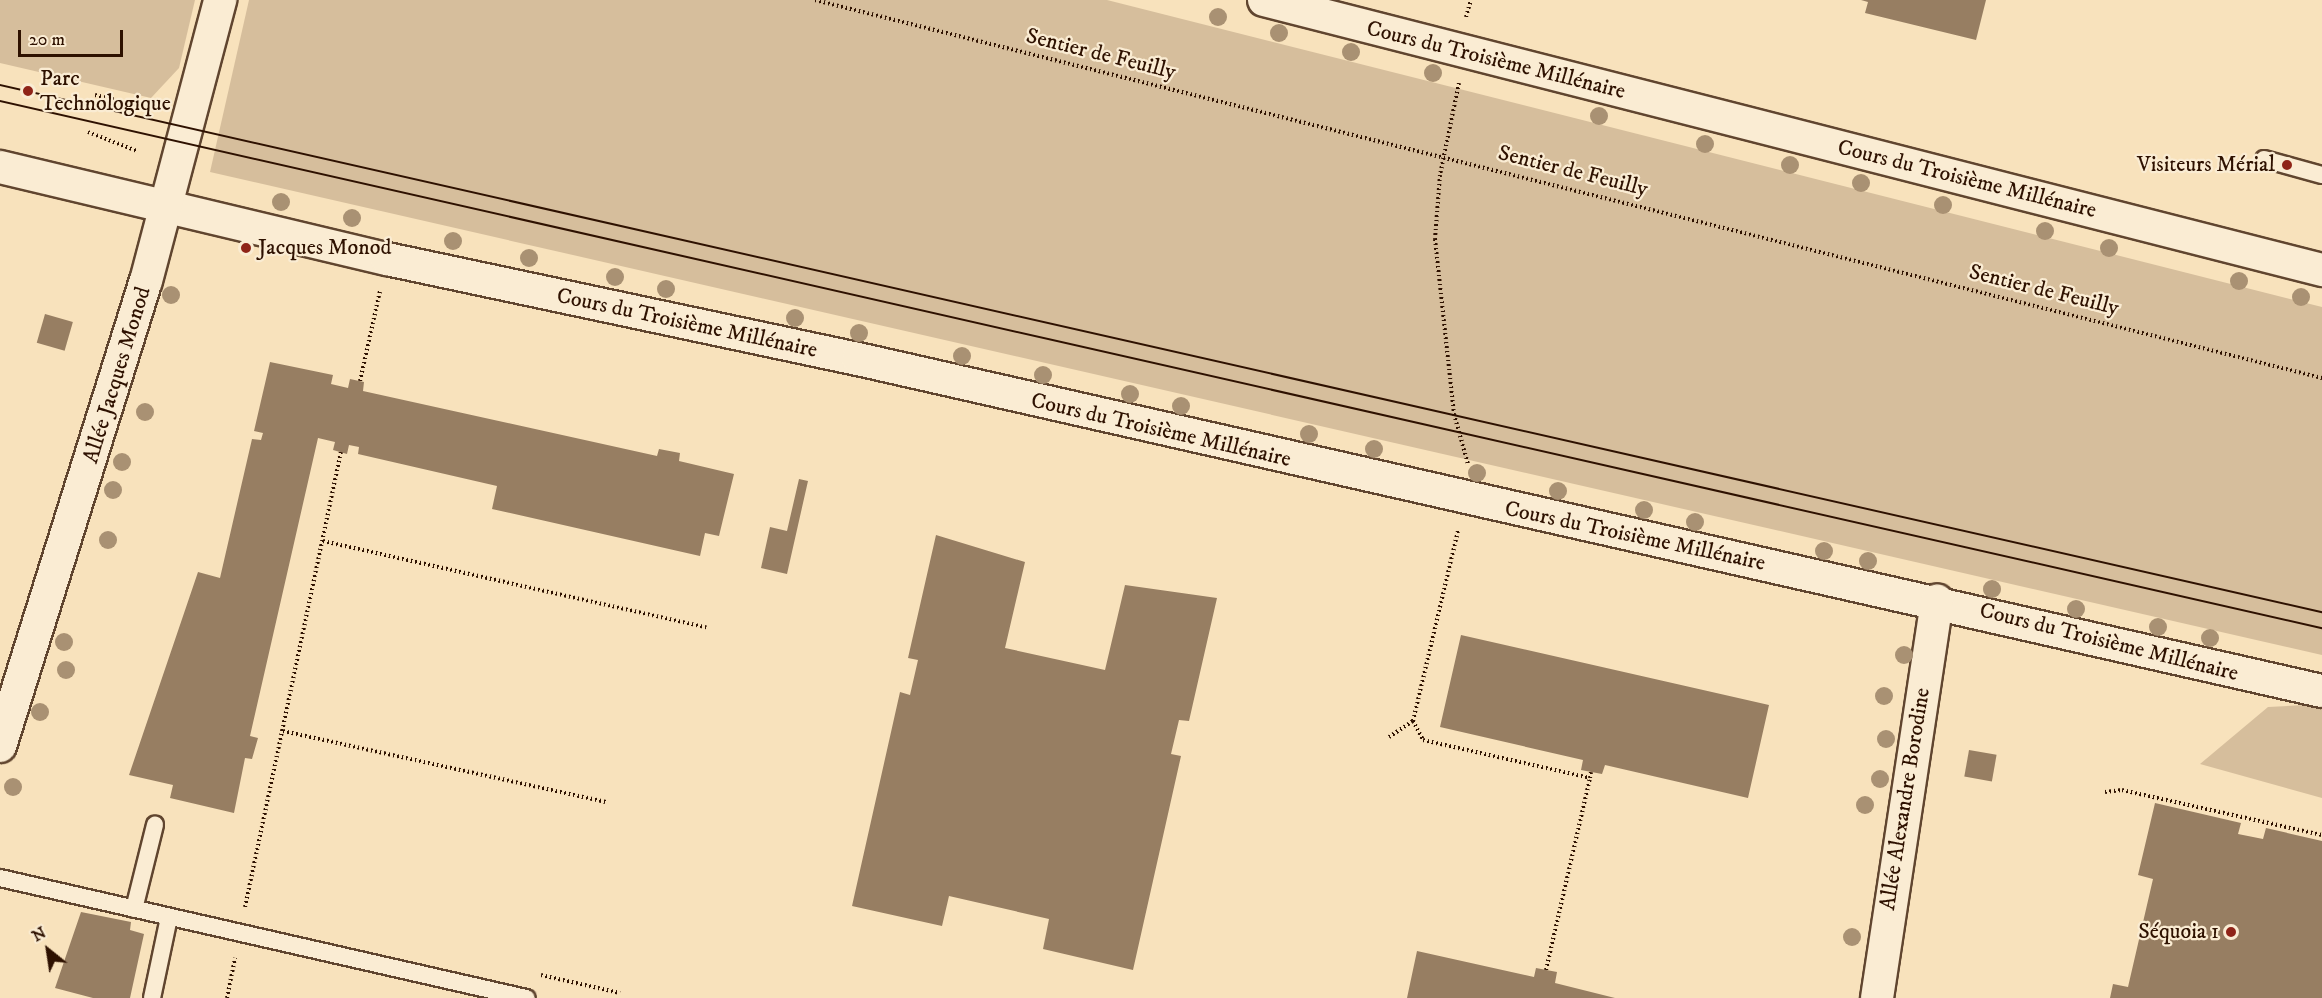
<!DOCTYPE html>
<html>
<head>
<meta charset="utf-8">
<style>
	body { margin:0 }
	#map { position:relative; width:2322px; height:998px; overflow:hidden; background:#f8e2bc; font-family:"IM FELL DW Pica",serif }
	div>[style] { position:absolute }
	.green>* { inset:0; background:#d6be9c }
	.building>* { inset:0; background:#977e62; transform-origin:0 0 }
	.path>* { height:4px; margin-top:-2px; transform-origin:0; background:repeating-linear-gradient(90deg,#2e1100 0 1.5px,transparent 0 4.5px) }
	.roads { filter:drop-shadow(2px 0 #60452f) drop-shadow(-2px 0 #60452f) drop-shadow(0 2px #60452f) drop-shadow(0 -2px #60452f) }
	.service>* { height:16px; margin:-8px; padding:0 8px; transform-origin:8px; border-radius:8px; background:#faecd3 }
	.minor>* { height:32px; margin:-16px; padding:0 16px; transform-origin:16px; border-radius:16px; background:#faecd3 }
	.tram>* { height:1.5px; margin:-0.75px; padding:0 0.75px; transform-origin:0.75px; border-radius:0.75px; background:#2e1100 }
	.trees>* { width:18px; height:18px; margin:-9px; border-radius:50%; background:#a99173 }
	.dots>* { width:16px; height:16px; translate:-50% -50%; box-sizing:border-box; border:3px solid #faecd3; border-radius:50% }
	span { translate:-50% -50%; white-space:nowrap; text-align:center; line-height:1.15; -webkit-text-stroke:4.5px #faecd3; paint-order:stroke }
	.street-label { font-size:22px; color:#2e1100 }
	.poi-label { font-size:22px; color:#2e1100 }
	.left { translate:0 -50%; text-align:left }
	.right { translate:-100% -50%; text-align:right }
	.north { position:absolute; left:18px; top:920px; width:60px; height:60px; -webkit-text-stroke:4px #faecd3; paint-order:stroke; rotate:330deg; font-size:16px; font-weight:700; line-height:24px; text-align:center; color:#2e1100 }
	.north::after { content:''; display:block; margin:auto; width:21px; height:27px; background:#2e1100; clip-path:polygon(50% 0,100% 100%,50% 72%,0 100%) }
	.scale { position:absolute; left:18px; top:30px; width:105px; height:27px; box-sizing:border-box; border:3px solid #2e1100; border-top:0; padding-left:8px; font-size:18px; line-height:21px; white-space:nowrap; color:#2e1100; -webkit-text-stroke:4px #faecd3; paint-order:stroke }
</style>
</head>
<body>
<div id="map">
	<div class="green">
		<i style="clip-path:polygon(0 0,195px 0,179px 68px,151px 98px,0 63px)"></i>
		<i style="clip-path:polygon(249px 0,1107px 0,2322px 307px,2322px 655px,210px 172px)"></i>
		<i style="clip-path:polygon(2322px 704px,2322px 798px,2200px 764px,2268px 707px)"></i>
	</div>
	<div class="building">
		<i style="clip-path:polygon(1861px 0,1986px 0,1976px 40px,1865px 13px,1868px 2px)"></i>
		<i style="left:45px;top:314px;width:29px;height:30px;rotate:16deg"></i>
		<i style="clip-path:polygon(270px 362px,333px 375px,331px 384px,348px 388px,350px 379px,364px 382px,363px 391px,372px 393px,657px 456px,659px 449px,680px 453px,679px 461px,734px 474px,719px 536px,705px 533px,700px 556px,492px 509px,497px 486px,358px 454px,359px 447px,349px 445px,347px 454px,333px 450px,335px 442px,318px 438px,250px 736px,258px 738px,252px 759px,245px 758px,234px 813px,170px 798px,173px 785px,129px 775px,198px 572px,220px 578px,252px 439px,261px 440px,263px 433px,254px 431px)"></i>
		<i style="clip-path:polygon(799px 479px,808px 481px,787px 574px,761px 568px,770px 527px,787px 531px)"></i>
		<i style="clip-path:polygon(936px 535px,1025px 562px,1005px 648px,1105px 670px,1125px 585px,1217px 598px,1189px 721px,1179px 720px,1171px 754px,1181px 756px,1133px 970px,1043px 949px,1049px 919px,949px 896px,942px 926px,852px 906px,900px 692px,910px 695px,918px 660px,908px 658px)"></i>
		<i style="clip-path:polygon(1461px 635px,1769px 705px,1748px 798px,1605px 765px,1602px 774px,1581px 770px,1583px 760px,1440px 727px)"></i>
		<i style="left:1969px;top:750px;width:28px;height:27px;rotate:10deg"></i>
		<i style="clip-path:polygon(2155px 803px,2241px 823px,2238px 834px,2263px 839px,2266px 828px,2322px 841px,2322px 998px,2110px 998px,2113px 984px,2128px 987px,2153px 879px,2138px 875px)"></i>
		<i style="clip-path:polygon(81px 912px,131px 922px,130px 930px,144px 934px,130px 998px,93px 998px,55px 988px)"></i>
		<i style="clip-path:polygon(1417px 951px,1534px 977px,1536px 968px,1557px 972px,1555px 983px,1615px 998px,1407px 998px)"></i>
	</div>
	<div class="path">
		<i style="left:815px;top:0;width:1554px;rotate:14.08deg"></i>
		<i style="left:1466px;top:17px;width:18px;rotate:-74deg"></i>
		<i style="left:1459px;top:83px;width:94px;rotate:101.7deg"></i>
		<i style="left:1440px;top:175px;width:64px;rotate:94.5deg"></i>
		<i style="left:1435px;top:239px;width:176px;rotate:83.8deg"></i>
		<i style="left:1454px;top:414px;width:52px;rotate:74.4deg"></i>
		<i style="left:95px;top:95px;width:54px;rotate:12.8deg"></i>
		<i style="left:88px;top:132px;width:53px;rotate:21.2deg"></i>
		<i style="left:360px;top:381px;width:92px;rotate:-77.5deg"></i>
		<i style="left:323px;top:541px;width:393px;rotate:12.7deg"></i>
		<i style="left:1413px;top:721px;width:21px;rotate:62deg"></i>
		<i style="left:1423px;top:740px;width:171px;rotate:12.8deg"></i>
		<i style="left:1590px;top:778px;width:6px;rotate:-81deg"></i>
		<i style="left:283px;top:731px;width:332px;rotate:12.4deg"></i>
		<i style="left:1389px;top:737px;width:29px;rotate:-34deg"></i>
		<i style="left:1413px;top:721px;width:196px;rotate:-76.7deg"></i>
		<i style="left:2105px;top:792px;width:17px;rotate:-7deg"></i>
		<i style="left:2122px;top:790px;width:205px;rotate:12.7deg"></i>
		<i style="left:245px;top:907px;width:465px;rotate:-78.1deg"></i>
		<i style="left:1546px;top:970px;width:197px;rotate:-77.1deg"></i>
		<i style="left:541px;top:975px;width:81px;rotate:12.8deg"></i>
		<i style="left:227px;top:998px;width:41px;rotate:-78.7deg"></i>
	</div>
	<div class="roads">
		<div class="service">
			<i style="left:2264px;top:159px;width:60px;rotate:15.4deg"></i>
			<i style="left:0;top:878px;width:540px;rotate:12.85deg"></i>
			<i style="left:134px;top:909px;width:87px;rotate:-76deg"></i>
			<i style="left:152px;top:998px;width:83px;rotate:-78.1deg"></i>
		</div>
		<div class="minor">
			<i style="left:1264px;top:0;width:1092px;rotate:14.32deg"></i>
			<i style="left:0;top:167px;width:398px;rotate:13.4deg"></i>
			<i style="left:387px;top:259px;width:481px;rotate:12deg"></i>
			<i style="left:858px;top:359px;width:1501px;rotate:12.78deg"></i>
			<i style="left:0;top:746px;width:487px;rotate:-72.6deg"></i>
			<i style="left:146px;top:281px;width:291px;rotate:-75.2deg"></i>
			<i style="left:1877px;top:998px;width:402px;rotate:-81.4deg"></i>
		</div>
	</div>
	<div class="tram">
		<i style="left:0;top:85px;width:2381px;rotate:12.79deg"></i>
		<i style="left:0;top:101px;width:2381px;rotate:12.79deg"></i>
	</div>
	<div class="trees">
		<i style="left:1218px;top:17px"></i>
		<i style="left:1279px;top:33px"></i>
		<i style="left:1351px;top:52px"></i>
		<i style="left:1433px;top:73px"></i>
		<i style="left:1599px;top:116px"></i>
		<i style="left:1705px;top:144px"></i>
		<i style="left:1790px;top:165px"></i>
		<i style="left:1861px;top:183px"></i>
		<i style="left:281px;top:202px"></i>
		<i style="left:1943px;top:205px"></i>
		<i style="left:352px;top:218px"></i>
		<i style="left:2045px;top:231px"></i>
		<i style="left:453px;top:241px"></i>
		<i style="left:2109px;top:248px"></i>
		<i style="left:529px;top:258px"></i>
		<i style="left:615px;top:277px"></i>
		<i style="left:2239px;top:281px"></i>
		<i style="left:666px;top:289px"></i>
		<i style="left:171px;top:295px"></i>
		<i style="left:2301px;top:297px"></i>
		<i style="left:795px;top:318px"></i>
		<i style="left:859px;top:333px"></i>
		<i style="left:962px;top:356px"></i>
		<i style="left:1043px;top:375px"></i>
		<i style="left:1130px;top:394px"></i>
		<i style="left:1181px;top:406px"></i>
		<i style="left:145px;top:412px"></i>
		<i style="left:1309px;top:434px"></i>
		<i style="left:1374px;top:449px"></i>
		<i style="left:122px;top:462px"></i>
		<i style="left:1477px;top:473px"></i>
		<i style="left:113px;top:490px"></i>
		<i style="left:1558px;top:491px"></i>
		<i style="left:1644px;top:510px"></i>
		<i style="left:1695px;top:522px"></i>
		<i style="left:108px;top:540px"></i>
		<i style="left:1824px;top:551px"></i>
		<i style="left:1868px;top:561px"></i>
		<i style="left:1992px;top:589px"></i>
		<i style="left:2076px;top:609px"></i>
		<i style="left:2158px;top:627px"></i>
		<i style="left:2210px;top:638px"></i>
		<i style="left:64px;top:642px"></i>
		<i style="left:1904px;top:655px"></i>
		<i style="left:66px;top:670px"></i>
		<i style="left:1884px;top:696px"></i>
		<i style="left:40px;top:712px"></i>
		<i style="left:1886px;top:739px"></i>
		<i style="left:1880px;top:779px"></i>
		<i style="left:13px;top:787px"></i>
		<i style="left:1865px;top:805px"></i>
		<i style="left:1852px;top:937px"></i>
	</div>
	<div class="dots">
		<i style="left:28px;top:91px;background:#8f2418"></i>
		<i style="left:2287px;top:165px;background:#8f2418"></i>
		<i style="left:246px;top:248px;background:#8f2418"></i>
		<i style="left:2231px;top:932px;background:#8f2418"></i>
	</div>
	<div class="street-label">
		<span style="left:1101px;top:54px;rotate:14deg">Sentier de Feuilly</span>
		<span style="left:1496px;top:60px;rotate:14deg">Cours du Troisième Millénaire</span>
		<span style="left:1573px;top:171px;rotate:14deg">Sentier de Feuilly</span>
		<span style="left:1967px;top:179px;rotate:14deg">Cours du Troisième Millénaire</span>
		<span style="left:2044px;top:290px;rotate:14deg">Sentier de Feuilly</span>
		<span style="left:687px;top:323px;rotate:12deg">Cours du Troisième Millénaire</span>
		<span style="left:117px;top:375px;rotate:-73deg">Allée Jacques Monod</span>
		<span style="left:1161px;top:430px;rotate:13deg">Cours du Troisième Millénaire</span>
		<span style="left:1635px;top:536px;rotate:12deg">Cours du Troisième Millénaire</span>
		<span style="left:2109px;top:642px;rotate:14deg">Cours du Troisième Millénaire</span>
		<span style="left:1905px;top:799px;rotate:-81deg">Allée Alexandre Borodine</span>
	</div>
	<div class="poi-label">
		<span class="left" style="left:40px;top:91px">Parc<br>Technologique</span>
		<span class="right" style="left:2275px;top:165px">Visiteurs Mérial</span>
		<span class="left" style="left:258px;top:248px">Jacques Monod</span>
		<span class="right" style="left:2219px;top:932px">Séquoia 1</span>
	</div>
	<div class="north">N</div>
	<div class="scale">20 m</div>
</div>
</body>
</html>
